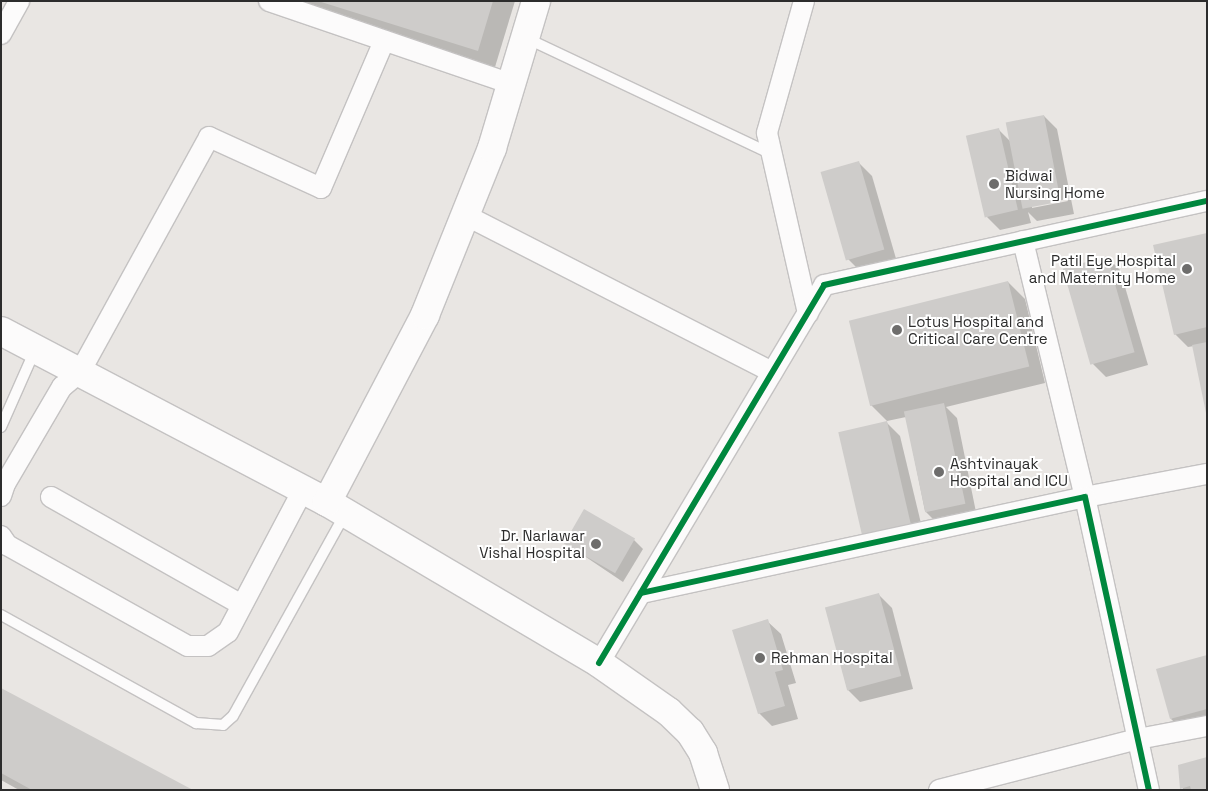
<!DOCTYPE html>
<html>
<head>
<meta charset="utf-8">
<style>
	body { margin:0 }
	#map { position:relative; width:1208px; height:791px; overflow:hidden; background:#e9e6e3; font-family:"Space Grotesk",sans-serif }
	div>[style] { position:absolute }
	.shadow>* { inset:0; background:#0003 }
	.building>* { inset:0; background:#ceccca; transform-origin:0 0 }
	.roads { filter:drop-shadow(1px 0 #c4c2c2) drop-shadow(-1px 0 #c4c2c2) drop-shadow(0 1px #c4c2c2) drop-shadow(0 -1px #c4c2c2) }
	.lane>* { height:10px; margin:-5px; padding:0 5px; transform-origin:5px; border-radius:5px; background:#fcfbfb }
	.street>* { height:20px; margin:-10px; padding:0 10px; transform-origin:10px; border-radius:10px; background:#fcfbfb }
	.secondary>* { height:28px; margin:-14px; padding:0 14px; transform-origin:14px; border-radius:14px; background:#fcfbfb }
	.cycleway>* { height:6px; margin:-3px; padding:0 3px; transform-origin:3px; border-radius:3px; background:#00873e }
	.dots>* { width:14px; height:14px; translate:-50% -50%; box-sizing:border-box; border:2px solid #fff; border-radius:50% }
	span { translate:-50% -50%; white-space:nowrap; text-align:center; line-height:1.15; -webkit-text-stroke:4px #fff; paint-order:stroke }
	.poi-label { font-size:15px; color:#2c2c2c }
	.left { translate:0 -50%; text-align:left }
	.right { translate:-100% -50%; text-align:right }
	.frame { position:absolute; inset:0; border:2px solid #2c2c2c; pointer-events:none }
</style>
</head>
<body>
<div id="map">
	<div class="shadow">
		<i style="clip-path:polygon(296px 1px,515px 1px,495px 67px,304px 8px)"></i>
		<i style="clip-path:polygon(evenodd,1044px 116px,1057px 129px,1074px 214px,1037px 221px,1028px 212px,1031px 223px,1000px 230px,987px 217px,999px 130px,1011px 142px,1044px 116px,1067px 199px,1068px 201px,1032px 208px,1032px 206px,1067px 199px)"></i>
		<i style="clip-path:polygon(859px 163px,872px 176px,897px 262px,861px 272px,848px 259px)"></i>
		<i style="clip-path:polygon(1207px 234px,1207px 411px,1194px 346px,1188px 347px,1175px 334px)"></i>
		<i style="clip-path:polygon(1107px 257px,1120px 270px,1148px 365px,1106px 377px,1092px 363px)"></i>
		<i style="clip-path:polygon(1008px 282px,1025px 299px,1045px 383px,946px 407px,957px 418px,977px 517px,938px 524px,925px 511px,906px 417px,887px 421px,870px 404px)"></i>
		<i style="clip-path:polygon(887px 423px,900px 436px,925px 540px,877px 551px)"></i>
		<i style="clip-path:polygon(634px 540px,643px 549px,623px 582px,565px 543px)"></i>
		<i style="clip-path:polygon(879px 595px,892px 608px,913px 689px,860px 702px,847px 689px)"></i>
		<i style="clip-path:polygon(767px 621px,781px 634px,796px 683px,788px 685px,798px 719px,772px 726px,759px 713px)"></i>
		<i style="clip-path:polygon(1207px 656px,1207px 726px,1185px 732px,1171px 719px)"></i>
		<i style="clip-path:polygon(1px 689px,190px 790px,19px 790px,1px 780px)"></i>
		<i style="clip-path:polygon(1179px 766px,1207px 790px,1183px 790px)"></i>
	</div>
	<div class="building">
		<i style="clip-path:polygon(318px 1px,493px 1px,478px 51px)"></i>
		<i style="left:1044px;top:115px;width:88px;height:39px;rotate:79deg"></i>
		<i style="left:999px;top:128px;width:84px;height:34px;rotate:77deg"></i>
		<i style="left:859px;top:161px;width:92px;height:40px;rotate:74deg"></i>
		<i style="clip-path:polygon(1207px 233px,1207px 327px,1174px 335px,1153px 245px)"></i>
		<i style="left:1107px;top:256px;width:100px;height:46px;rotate:74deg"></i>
		<i style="left:1008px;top:281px;width:88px;height:164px;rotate:76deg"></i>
		<i style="clip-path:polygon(1207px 342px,1207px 413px,1206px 413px,1192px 345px)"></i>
		<i style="left:944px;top:403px;width:103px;height:41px;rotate:78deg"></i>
		<i style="left:887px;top:421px;width:109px;height:50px;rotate:77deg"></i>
		<i style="left:584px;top:509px;width:59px;height:40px;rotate:30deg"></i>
		<i style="left:879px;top:593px;width:86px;height:56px;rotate:75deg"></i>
		<i style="clip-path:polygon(768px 619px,783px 670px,775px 672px,785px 706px,758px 714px,732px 630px)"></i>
		<i style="clip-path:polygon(1207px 655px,1207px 709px,1170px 719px,1156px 669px)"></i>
		<i style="clip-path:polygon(1px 688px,193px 790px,32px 790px,1px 773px)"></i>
		<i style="clip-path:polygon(1207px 757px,1207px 790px,1191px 790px,1190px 786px,1180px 789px,1178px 765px)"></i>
	</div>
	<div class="roads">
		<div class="lane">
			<i style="left:526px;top:38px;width:271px;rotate:25.3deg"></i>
			<i style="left:1px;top:427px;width:84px;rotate:-66.2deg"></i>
			<i style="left:1px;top:615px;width:223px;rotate:29deg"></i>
			<i style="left:196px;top:723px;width:27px;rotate:4deg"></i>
			<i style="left:223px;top:725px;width:13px;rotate:-42deg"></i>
			<i style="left:233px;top:716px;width:231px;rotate:-61deg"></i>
		</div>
		<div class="street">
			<i style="left:269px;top:1px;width:256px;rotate:18.9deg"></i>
			<i style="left:804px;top:1px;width:137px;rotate:105.7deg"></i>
			<i style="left:767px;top:133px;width:185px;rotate:77.2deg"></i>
			<i style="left:1px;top:34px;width:38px;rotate:-61deg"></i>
			<i style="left:465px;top:215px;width:345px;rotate:27.1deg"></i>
			<i style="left:1023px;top:241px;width:263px;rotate:76.4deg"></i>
			<i style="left:1085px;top:497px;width:124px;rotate:-10.7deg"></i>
			<i style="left:1px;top:496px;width:13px;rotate:-72deg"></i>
			<i style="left:5px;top:484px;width:113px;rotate:-59.6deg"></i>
			<i style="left:62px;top:387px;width:23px;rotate:-40deg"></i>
			<i style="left:80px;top:372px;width:268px;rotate:-61.2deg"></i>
			<i style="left:209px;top:137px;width:123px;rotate:24.5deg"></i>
			<i style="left:321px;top:188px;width:160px;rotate:-66.8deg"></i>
			<i style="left:51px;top:497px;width:219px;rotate:29.5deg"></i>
			<i style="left:1px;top:536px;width:11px;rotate:56deg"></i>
			<i style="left:7px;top:545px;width:207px;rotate:29.2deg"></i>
			<i style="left:188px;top:646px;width:20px"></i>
			<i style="left:208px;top:646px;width:24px;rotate:-35deg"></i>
			<i style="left:228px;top:632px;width:161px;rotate:-62.2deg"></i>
			<i style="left:641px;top:593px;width:454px;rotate:-12.2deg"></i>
			<i style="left:1085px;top:497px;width:300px;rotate:77.7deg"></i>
			<i style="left:599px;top:663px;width:440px;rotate:-59.2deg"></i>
			<i style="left:824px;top:285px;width:392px;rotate:-12.4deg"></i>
			<i style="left:939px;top:790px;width:205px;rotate:-14.4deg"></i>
			<i style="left:1138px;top:739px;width:70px;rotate:-10.7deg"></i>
		</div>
		<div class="secondary">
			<i style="left:1px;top:331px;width:368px;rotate:27.7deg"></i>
			<i style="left:327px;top:502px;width:316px;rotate:30.6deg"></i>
			<i style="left:599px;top:663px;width:85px;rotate:35deg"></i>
			<i style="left:669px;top:712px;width:29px;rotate:44deg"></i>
			<i style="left:690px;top:732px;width:25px;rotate:58deg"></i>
			<i style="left:703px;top:753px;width:39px;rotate:72deg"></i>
			<i style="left:327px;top:502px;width:211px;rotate:-62.3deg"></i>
			<i style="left:425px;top:315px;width:180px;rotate:-68.1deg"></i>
			<i style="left:492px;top:148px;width:153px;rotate:-73.3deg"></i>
		</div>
	</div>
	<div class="cycleway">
		<i style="left:641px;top:593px;width:454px;rotate:-12.2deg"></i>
		<i style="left:1085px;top:497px;width:300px;rotate:77.7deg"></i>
		<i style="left:599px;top:663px;width:440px;rotate:-59.2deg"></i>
		<i style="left:824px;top:285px;width:392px;rotate:-12.4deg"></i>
	</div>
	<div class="dots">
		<i style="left:994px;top:184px;background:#6e6d6c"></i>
		<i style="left:1187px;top:269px;background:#6e6d6c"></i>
		<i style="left:897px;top:330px;background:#6e6d6c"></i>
		<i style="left:939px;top:472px;background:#6e6d6c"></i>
		<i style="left:596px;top:544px;background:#6e6d6c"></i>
		<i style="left:760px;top:658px;background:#6e6d6c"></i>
	</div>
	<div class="poi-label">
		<span class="left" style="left:1005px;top:184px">Bidwai<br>Nursing Home</span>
		<span class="right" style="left:1176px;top:269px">Patil Eye Hospital<br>and Maternity Home</span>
		<span class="left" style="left:908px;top:330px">Lotus Hospital and<br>Critical Care Centre</span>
		<span class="left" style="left:950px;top:472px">Ashtvinayak<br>Hospital and ICU</span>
		<span class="right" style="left:585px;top:544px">Dr. Narlawar<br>Vishal Hospital</span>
		<span class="left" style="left:771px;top:658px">Rehman Hospital</span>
	</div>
	<div class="frame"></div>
</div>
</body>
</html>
